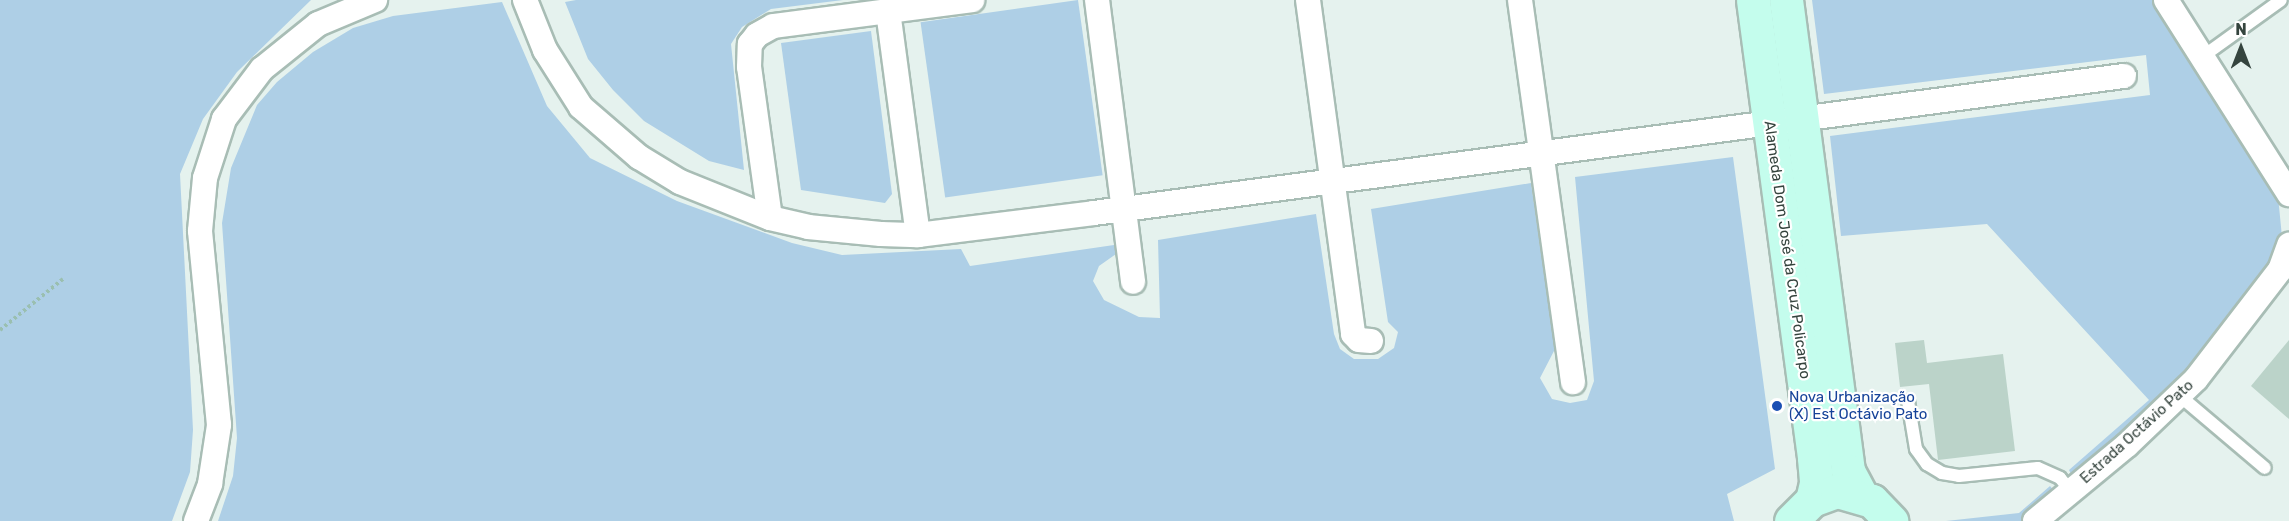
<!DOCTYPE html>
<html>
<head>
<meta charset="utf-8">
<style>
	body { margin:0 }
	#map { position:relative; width:2289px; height:521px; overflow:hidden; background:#e5f2ee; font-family:Rubik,sans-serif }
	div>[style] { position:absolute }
	.green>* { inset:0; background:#aecfe6; transform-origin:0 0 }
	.building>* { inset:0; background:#bbd3c9 }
	.path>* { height:4px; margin-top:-2px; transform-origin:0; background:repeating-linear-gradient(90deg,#9abfb0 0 3px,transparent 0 6px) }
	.roads { filter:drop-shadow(2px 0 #a8bdb5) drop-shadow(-2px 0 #a8bdb5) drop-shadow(0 2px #a8bdb5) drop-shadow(0 -2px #a8bdb5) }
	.lane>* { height:12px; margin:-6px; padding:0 6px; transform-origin:6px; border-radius:6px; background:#fff }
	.street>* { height:24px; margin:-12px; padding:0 12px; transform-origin:12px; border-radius:12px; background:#fff }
	.secondary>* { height:33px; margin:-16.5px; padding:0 16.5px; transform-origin:16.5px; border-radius:16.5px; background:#c4fded }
	.dots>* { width:16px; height:16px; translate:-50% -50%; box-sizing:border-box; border:3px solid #fff; border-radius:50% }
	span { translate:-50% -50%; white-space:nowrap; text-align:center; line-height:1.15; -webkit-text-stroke:4.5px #fff; paint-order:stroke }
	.street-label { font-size:15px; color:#35443e }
	.transit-label { font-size:15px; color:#164399 }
	.left { translate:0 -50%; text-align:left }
	.north { position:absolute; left:2211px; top:18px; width:60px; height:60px; -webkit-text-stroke:4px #fff; paint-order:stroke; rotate:0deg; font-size:16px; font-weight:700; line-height:24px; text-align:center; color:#35443e }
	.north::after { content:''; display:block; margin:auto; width:21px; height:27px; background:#35443e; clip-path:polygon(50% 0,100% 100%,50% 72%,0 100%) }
</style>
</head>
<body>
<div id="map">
	<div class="green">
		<i style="clip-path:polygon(0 0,311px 0,237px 72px,203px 119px,180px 174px,193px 430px,190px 472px,172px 521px,0 521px)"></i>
		<i style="clip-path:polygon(576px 0,843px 0,771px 9px,742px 27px,731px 44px,744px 170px,709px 161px,644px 121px,613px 90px,588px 59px,565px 2px)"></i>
		<i style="left:1078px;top:0;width:177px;height:159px;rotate:82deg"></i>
		<i style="clip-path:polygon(1812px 0,2157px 0,2278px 196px,2282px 237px,2280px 256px,2168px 396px,2072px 476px,2069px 470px,2149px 400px,1987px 224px,1841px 236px,1830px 136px,2150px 95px,2146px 55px,1824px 94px)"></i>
		<i style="clip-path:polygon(502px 2px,547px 106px,590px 158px,677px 201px,792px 243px,842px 255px,961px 249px,970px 266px,1114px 245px,1116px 254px,1099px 266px,1093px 281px,1104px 300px,1139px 317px,1160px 318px,1158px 240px,1316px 214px,1334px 334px,1340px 349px,1354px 359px,1378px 359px,1394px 348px,1398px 332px,1388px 322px,1371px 209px,1531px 183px,1555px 349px,1540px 378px,1552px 399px,1570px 403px,1587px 400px,1594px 381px,1575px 177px,1733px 157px,1775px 469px,1727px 494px,1734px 521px,218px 521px,233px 476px,237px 438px,222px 223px,231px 168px,257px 105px,277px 82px,313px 52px,353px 28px,393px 16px)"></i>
		<i style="clip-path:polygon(871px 31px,892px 194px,885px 203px,801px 190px,781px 43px)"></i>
		<i style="clip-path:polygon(2050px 486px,2056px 493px,2023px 521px,1946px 521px,2019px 513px)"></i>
	</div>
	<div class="building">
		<i style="clip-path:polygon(1924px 340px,1927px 363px,2003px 354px,2015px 451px,1938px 460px,1929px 384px,1900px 387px,1895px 343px)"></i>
		<i style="clip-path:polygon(2289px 340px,2289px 419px,2251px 386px)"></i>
	</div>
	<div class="path">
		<i style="left:0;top:330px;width:81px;rotate:-39deg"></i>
	</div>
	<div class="roads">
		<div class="lane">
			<i style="left:2202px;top:57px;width:97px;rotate:-35.8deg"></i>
			<i style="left:2180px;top:396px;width:111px;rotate:40.3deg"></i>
			<i style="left:1908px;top:401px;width:49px;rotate:80.5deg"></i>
			<i style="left:1916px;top:449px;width:19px;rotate:54deg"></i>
			<i style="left:1927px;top:464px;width:17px;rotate:31deg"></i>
			<i style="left:1942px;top:473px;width:17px;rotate:10deg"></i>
			<i style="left:1959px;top:476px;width:79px;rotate:-5.8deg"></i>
			<i style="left:2038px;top:468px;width:24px;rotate:24deg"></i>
			<i style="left:2060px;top:478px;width:17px;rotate:50deg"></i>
		</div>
		<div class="street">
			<i style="left:525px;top:0;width:54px;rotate:68.2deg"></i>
			<i style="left:545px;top:50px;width:67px;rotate:57.7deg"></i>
			<i style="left:581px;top:107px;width:77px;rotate:40.8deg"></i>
			<i style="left:639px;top:157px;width:48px;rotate:31.4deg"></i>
			<i style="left:680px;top:182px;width:97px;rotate:21.8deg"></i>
			<i style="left:770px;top:218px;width:39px;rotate:13deg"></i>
			<i style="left:808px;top:227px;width:73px;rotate:5.5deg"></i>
			<i style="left:881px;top:234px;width:37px;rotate:2deg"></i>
			<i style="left:918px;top:235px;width:177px;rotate:-7.1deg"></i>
			<i style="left:1094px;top:213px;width:1039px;rotate:-7.58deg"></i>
			<i style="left:1097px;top:0;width:284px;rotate:82.7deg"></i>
			<i style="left:1308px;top:0;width:337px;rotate:82.3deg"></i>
			<i style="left:1353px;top:334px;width:8px;rotate:45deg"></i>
			<i style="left:1359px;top:340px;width:12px;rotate:5deg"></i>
			<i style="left:1520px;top:0;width:386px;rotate:82.1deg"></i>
			<i style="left:2166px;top:0;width:230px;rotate:57.6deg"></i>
			<i style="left:888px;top:11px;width:226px;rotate:82.4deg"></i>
			<i style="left:770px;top:218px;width:152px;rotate:-97.9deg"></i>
			<i style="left:749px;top:67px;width:23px;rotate:-88deg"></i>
			<i style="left:750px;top:44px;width:11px;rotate:-52deg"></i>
			<i style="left:757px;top:35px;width:18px;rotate:-29deg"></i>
			<i style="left:773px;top:26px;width:201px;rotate:-7.4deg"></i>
			<i style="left:196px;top:521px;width:40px;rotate:-69deg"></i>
			<i style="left:210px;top:484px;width:60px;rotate:-81.3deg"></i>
			<i style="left:219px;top:425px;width:195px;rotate:-95.6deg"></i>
			<i style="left:200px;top:231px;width:53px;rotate:-84.6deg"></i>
			<i style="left:205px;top:178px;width:62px;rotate:-72.1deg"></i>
			<i style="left:224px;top:119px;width:63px;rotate:-52.8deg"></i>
			<i style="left:262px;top:69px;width:72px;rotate:-38.8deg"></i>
			<i style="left:318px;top:24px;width:62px;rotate:-22.8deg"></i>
			<i style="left:2035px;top:521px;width:119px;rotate:-39.6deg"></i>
			<i style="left:2127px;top:445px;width:95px;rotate:-43.7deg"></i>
			<i style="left:2196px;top:379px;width:138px;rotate:-52.4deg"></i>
			<i style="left:2280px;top:270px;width:27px;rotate:-70deg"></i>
		</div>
		<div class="secondary">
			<i style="left:1753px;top:0;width:462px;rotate:82.4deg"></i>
			<i style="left:1814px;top:458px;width:25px;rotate:85deg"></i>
			<i style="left:1816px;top:483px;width:17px;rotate:103deg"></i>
			<i style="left:1786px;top:0;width:475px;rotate:82.5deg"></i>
			<i style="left:1848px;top:471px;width:27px;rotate:62deg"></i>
			<i style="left:1791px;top:521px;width:30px;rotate:-45deg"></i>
			<i style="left:1812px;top:500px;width:27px;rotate:-20deg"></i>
			<i style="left:1837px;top:491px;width:36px;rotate:16deg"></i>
			<i style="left:1872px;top:501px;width:28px;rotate:46deg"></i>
		</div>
	</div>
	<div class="dots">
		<i style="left:1777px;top:406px;background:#1a4fb4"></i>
	</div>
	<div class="street-label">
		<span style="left:1787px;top:250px;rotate:82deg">Alameda Dom José da Cruz Policarpo</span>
		<span style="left:2137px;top:432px;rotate:-42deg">Estrada Octávio Pato</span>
	</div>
	<div class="transit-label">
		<span class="left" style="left:1789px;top:406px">Nova Urbanização<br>(X) Est Octávio Pato</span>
	</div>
	<div class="north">N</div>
</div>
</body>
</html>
